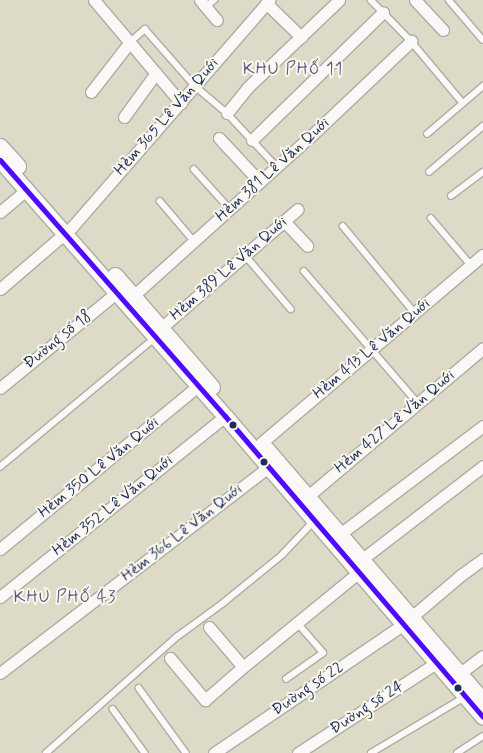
<!DOCTYPE html>
<html>
<head>
<meta charset="utf-8">
<style>
	body { margin:0 }
	#map { position:relative; width:483px; height:753px; overflow:hidden; background:#dddac7; font-family:Mynerve,sans-serif }
	div>[style] { position:absolute }
	.roads { filter:drop-shadow(1px 0 #adada5) drop-shadow(-1px 0 #adada5) drop-shadow(0 1px #adada5) drop-shadow(0 -1px #adada5) }
	.service>* { height:5.5px; margin:-2.75px; padding:0 2.75px; transform-origin:2.75px; border-radius:2.75px; background:#faf9f7 }
	.minor>* { height:11px; margin:-5.5px; padding:0 5.5px; transform-origin:5.5px; border-radius:5.5px; background:#faf9f7 }
	.secondary>* { height:15px; margin:-7.5px; padding:0 7.5px; transform-origin:7.5px; border-radius:7.5px; background:#faf9f7 }
	.bus-1>* { height:5px; margin:-2.5px; padding:0 2.5px; transform-origin:2.5px; border-radius:2.5px; background:#4f0aff }
	.dots>* { width:11px; height:11px; translate:-50% -50%; box-sizing:border-box; border:2px solid #fbf7ec; border-radius:50% }
	span { translate:-50% -50%; white-space:nowrap; text-align:center; line-height:1.15; -webkit-text-stroke:4px #fbf7ec; paint-order:stroke }
	.street-label { font-size:16px; color:#1b2f5e }
	.neighbourhood-label { font-size:17px; color:#645683; letter-spacing:1px }
</style>
</head>
<body>
<div id="map">
	<div class="roads">
		<div class="service">
			<i style="left:371px;top:0;width:57px;rotate:45.7deg"></i>
			<i style="left:411px;top:41px;width:81px;rotate:50deg"></i>
			<i style="left:449px;top:0;width:52px;rotate:49.6deg"></i>
			<i style="left:206px;top:7px;width:11px;rotate:-41deg"></i>
			<i style="left:129px;top:43px;width:21px;rotate:-41deg"></i>
			<i style="left:145px;top:29px;width:76px;rotate:48.7deg"></i>
			<i style="left:195px;top:86px;width:42px;rotate:40.2deg"></i>
			<i style="left:227px;top:113px;width:74px;rotate:47.2deg"></i>
			<i style="left:427px;top:134px;width:74px;rotate:-40.6deg"></i>
			<i style="left:194px;top:169px;width:54px;rotate:48deg"></i>
			<i style="left:429px;top:172px;width:71px;rotate:-40.4deg"></i>
			<i style="left:451px;top:196px;width:40px;rotate:-37deg"></i>
			<i style="left:160px;top:201px;width:52px;rotate:49.6deg"></i>
			<i style="left:431px;top:218px;width:62px;rotate:49.6deg"></i>
			<i style="left:343px;top:226px;width:113px;rotate:50.4deg"></i>
			<i style="left:245px;top:255px;width:71px;rotate:49.6deg"></i>
			<i style="left:304px;top:271px;width:173px;rotate:49.2deg"></i>
			<i style="left:0;top:467px;width:202px;rotate:-39.8deg"></i>
			<i style="left:286px;top:679px;width:45px;rotate:-35.1deg"></i>
			<i style="left:323px;top:653px;width:40px;rotate:-131deg"></i>
			<i style="left:139px;top:688px;width:80px;rotate:54.1deg"></i>
			<i style="left:113px;top:709px;width:54px;rotate:54deg"></i>
			<i style="left:46px;top:753px;width:176px;rotate:-41.6deg"></i>
			<i style="left:178px;top:636px;width:54px;rotate:-36deg"></i>
			<i style="left:222px;top:604px;width:77px;rotate:-39.2deg"></i>
			<i style="left:282px;top:555px;width:47px;rotate:-46.7deg"></i>
			<i style="left:371px;top:753px;width:109px;rotate:-30.8deg"></i>
			<i style="left:457px;top:753px;width:31px;rotate:-33deg"></i>
		</div>
		<div class="minor">
			<i style="left:94px;top:0;width:135px;rotate:49.8deg"></i>
			<i style="left:200px;top:0;width:26px;rotate:50deg"></i>
			<i style="left:415px;top:0;width:41px;rotate:47deg"></i>
			<i style="left:266px;top:3px;width:49px;rotate:44.2deg"></i>
			<i style="left:91px;top:92px;width:62px;rotate:-52.2deg"></i>
			<i style="left:227px;top:113px;width:33px;rotate:-51deg"></i>
			<i style="left:248px;top:87px;width:126px;rotate:-43.7deg"></i>
			<i style="left:124px;top:117px;width:54px;rotate:-54deg"></i>
			<i style="left:219px;top:138px;width:60px;rotate:47deg"></i>
			<i style="left:252px;top:140px;width:183px;rotate:-44.3deg"></i>
			<i style="left:0;top:212px;width:34px;rotate:-40deg"></i>
			<i style="left:284px;top:221px;width:34px;rotate:47deg"></i>
			<i style="left:0;top:289px;width:95px;rotate:-40.7deg"></i>
			<i style="left:72px;top:227px;width:301px;rotate:-49deg"></i>
			<i style="left:133px;top:296px;width:241px;rotate:-42deg"></i>
			<i style="left:312px;top:135px;width:137px;rotate:-43.5deg"></i>
			<i style="left:161px;top:328px;width:181px;rotate:-41deg"></i>
			<i style="left:0;top:388px;width:150px;rotate:-39.3deg"></i>
			<i style="left:261px;top:443px;width:291px;rotate:-40.3deg"></i>
			<i style="left:308px;top:496px;width:229px;rotate:-40.2deg"></i>
			<i style="left:340px;top:534px;width:179px;rotate:-37.1deg"></i>
			<i style="left:0;top:549px;width:256px;rotate:-39.5deg"></i>
			<i style="left:361px;top:560px;width:154px;rotate:-37.6deg"></i>
			<i style="left:0;top:597px;width:289px;rotate:-38.8deg"></i>
			<i style="left:209px;top:627px;width:52px;rotate:49.6deg"></i>
			<i style="left:243px;top:667px;width:150px;rotate:-39.3deg"></i>
			<i style="left:170px;top:658px;width:55px;rotate:50.2deg"></i>
			<i style="left:205px;top:700px;width:50px;rotate:-41deg"></i>
			<i style="left:0;top:673px;width:338px;rotate:-37.5deg"></i>
			<i style="left:459px;top:674px;width:30px;rotate:-37deg"></i>
			<i style="left:214px;top:753px;width:227px;rotate:-34.2deg"></i>
			<i style="left:402px;top:625px;width:77px;rotate:-40.3deg"></i>
			<i style="left:461px;top:575px;width:27px;rotate:-36deg"></i>
			<i style="left:298px;top:753px;width:165px;rotate:-33.1deg"></i>
		</div>
		<div class="secondary">
			<i style="left:0;top:146px;width:27px;rotate:48deg"></i>
			<i style="left:0;top:160px;width:341px;rotate:48.7deg"></i>
			<i style="left:225px;top:416px;width:396px;rotate:49.4deg"></i>
			<i style="left:115px;top:275px;width:148px;rotate:49.1deg"></i>
			<i style="left:263px;top:445px;width:338px;rotate:49.3deg"></i>
		</div>
	</div>
	<div class="bus-1">
		<i style="left:0;top:160px;width:341px;rotate:48.7deg"></i>
		<i style="left:225px;top:416px;width:396px;rotate:49.4deg"></i>
	</div>
	<div class="dots">
		<i style="left:233px;top:425px;background:#1b2f5e"></i>
		<i style="left:264px;top:462px;background:#1b2f5e"></i>
		<i style="left:458px;top:688px;background:#1b2f5e"></i>
	</div>
	<div class="street-label">
		<span style="left:167px;top:117px;rotate:-49deg">Hẻm 365 Lê Văn Quới</span>
		<span style="left:273px;top:170px;rotate:-42deg">Hẻm 381 Lê Văn Quới</span>
		<span style="left:229px;top:269px;rotate:-41deg">Hẻm 389 Lê Văn Quới</span>
		<span style="left:58px;top:340px;rotate:-39deg">Đường số 18</span>
		<span style="left:372px;top:349px;rotate:-40deg">Hẻm 413 Lê Văn Quới</span>
		<span style="left:395px;top:422px;rotate:-40deg">Hẻm 427 Lê Văn Quới</span>
		<span style="left:99px;top:468px;rotate:-39deg">Hẻm 350 Lê Văn Quới</span>
		<span style="left:113px;top:506px;rotate:-39deg">Hẻm 352 Lê Văn Quới</span>
		<span style="left:182px;top:533px;rotate:-38deg">Hẻm 366 Lê Văn Quới</span>
		<span style="left:308px;top:689px;rotate:-34deg">Đường số 22</span>
		<span style="left:367px;top:708px;rotate:-33deg">Đường số 24</span>
	</div>
	<div class="neighbourhood-label">
		<span style="left:293px;top:70px">KHU PHỐ 11</span>
		<span style="left:65px;top:598px">KHU PHỐ 43</span>
	</div>
</div>
</body>
</html>
